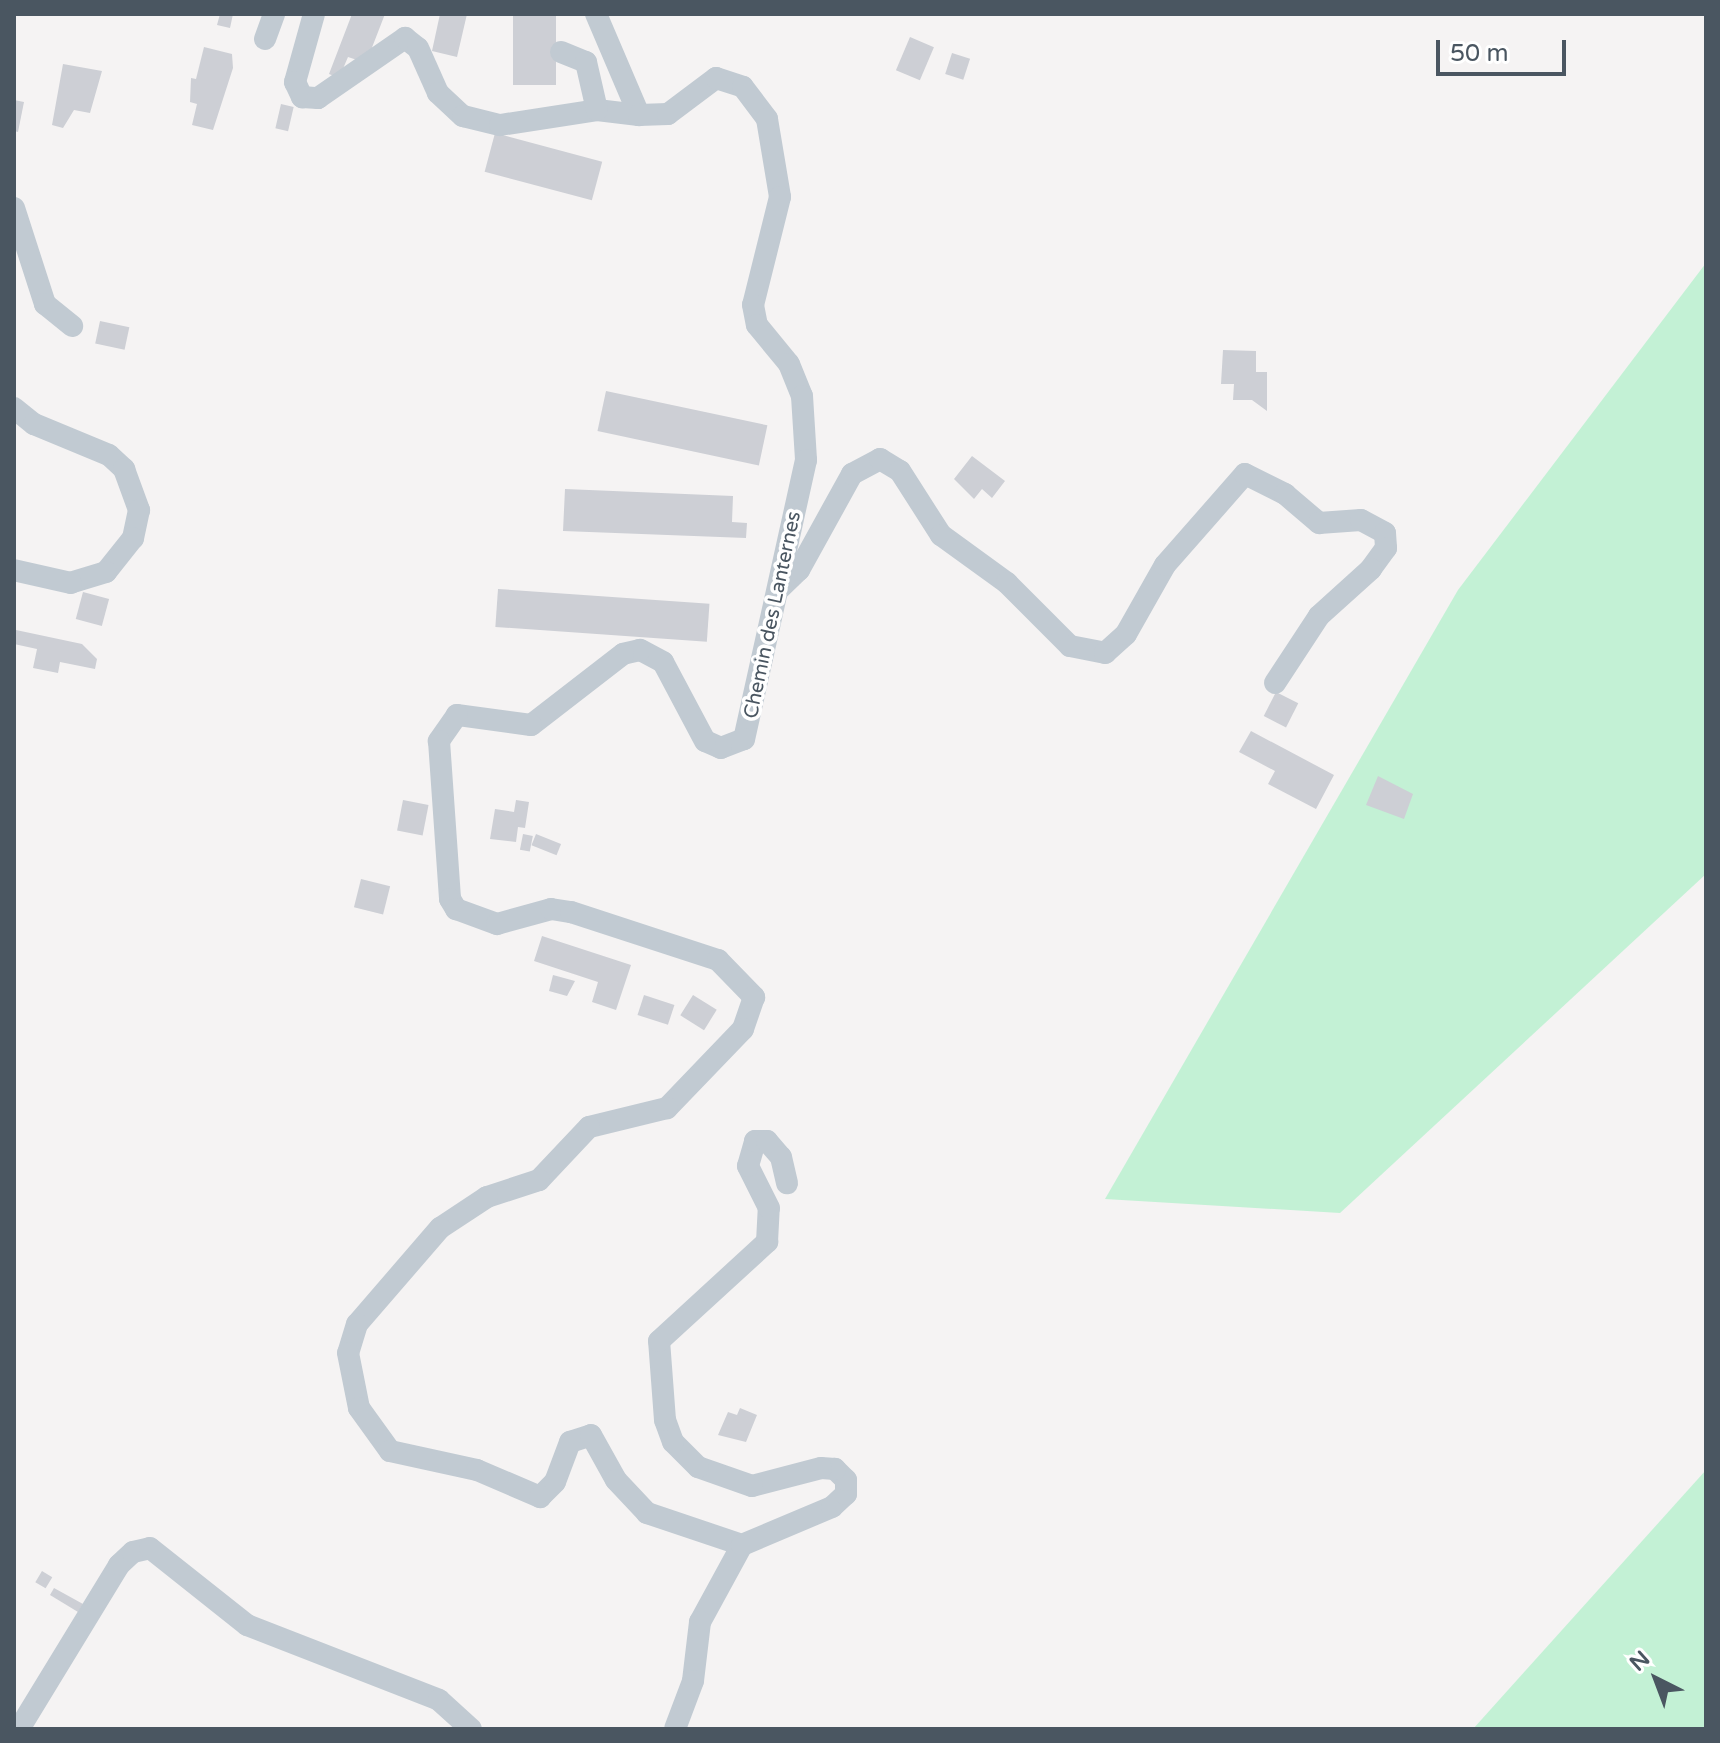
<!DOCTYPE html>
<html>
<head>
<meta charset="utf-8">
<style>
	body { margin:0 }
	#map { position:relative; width:1720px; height:1743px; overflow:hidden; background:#f5f3f3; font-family:"Varela Round",sans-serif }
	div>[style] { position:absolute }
	.green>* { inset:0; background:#c3f1d5 }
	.building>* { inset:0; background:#cdcfd5; transform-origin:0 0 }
	.minor>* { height:22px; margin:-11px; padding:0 11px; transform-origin:11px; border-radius:11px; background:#c1cad2 }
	span { translate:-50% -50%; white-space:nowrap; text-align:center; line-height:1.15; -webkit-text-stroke:7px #fff; paint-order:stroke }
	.street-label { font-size:20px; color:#4a5661 }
	.frame { position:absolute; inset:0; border:16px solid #4a5661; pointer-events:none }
	.north { position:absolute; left:1616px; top:1639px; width:80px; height:80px; -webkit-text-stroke:6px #fff; paint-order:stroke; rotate:318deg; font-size:22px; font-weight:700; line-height:32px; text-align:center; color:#4a5661 }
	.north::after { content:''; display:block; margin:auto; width:28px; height:36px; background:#4a5661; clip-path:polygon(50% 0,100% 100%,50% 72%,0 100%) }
	.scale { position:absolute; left:1436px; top:40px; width:130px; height:36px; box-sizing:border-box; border:4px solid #4a5661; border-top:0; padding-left:10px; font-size:24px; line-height:28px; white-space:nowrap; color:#4a5661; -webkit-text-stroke:6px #fff; paint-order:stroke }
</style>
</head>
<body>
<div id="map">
	<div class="green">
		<i style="clip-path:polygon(1706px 263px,1706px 874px,1340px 1213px,1105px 1199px,1458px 590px)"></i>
		<i style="clip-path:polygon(1706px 1470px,1706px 1729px,1473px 1729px)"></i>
	</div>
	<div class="building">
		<i style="clip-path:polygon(220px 14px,233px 14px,230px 28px,217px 25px)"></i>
		<i style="clip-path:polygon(352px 14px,385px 14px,366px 63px,348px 57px,339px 78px,329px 74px)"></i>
		<i style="clip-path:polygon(440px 14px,467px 14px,457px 57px,432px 51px)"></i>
		<i style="left:513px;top:14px;width:43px;height:71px"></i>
		<i style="left:910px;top:37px;width:26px;height:36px;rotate:23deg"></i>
		<i style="clip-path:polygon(204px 47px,232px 54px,233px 68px,213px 130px,192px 125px,197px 104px,190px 102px,191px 78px,196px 79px)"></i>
		<i style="left:952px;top:53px;width:19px;height:22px;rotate:18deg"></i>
		<i style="clip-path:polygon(63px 64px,102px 71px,90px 113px,74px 110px,63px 128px,52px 125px)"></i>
		<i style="clip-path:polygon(14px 100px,24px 102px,18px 132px,14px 131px)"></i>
		<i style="left:281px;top:104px;width:13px;height:25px;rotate:13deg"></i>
		<i style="left:495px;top:133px;width:111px;height:40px;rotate:15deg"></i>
		<i style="left:100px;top:321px;width:30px;height:23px;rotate:12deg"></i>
		<i style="clip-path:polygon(1223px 350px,1256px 351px,1256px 372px,1267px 372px,1267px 411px,1252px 400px,1233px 400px,1234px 384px,1221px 384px)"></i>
		<i style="left:606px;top:391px;width:165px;height:41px;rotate:12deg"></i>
		<i style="clip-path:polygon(972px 456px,1005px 481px,992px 498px,982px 489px,974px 499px,954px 479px)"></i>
		<i style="clip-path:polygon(565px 489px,733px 496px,732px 522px,747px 523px,746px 538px,563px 531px)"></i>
		<i style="left:498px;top:589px;width:212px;height:38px;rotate:4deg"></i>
		<i style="left:83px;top:592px;width:27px;height:28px;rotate:15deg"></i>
		<i style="clip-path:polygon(16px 630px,82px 644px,97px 659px,95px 669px,60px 662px,58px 673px,33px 668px,37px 649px,14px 644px)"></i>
		<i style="left:1276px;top:692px;width:25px;height:27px;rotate:27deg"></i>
		<i style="clip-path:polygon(1251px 731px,1334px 775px,1316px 809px,1268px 784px,1275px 771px,1239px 752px)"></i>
		<i style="clip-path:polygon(1378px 776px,1413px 794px,1404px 819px,1366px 805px)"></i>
		<i style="left:403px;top:800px;width:26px;height:31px;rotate:11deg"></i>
		<i style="clip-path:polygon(516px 800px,529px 802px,525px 828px,518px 827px,516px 842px,490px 839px,495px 809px,514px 812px)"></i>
		<i style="left:523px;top:834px;width:10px;height:16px;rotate:11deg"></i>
		<i style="left:536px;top:834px;width:27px;height:12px;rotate:22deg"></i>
		<i style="left:361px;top:879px;width:30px;height:29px;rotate:14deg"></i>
		<i style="clip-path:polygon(542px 936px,631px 965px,616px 1010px,592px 1002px,598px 982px,534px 961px)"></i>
		<i style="clip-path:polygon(553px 975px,575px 981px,567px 996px,549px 991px)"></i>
		<i style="left:644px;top:995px;width:32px;height:21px;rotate:18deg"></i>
		<i style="left:693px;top:995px;width:28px;height:24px;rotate:32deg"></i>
		<i style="clip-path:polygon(740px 1408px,757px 1415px,746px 1442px,718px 1435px,728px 1412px,737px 1415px)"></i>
		<i style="left:42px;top:1571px;width:12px;height:13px;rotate:31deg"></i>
		<i style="clip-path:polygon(54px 1588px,83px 1604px,78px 1612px,50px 1595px)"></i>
	</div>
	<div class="minor">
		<i style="left:314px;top:14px;width:71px;rotate:105.6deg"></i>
		<i style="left:295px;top:82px;width:17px;rotate:65deg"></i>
		<i style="left:302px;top:97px;width:16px;rotate:4deg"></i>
		<i style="left:318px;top:98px;width:106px;rotate:-34.6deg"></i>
		<i style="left:405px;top:38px;width:16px;rotate:38deg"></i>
		<i style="left:418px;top:48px;width:49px;rotate:66deg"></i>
		<i style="left:438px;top:93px;width:34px;rotate:43deg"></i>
		<i style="left:463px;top:116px;width:38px;rotate:14deg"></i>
		<i style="left:500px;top:125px;width:98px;rotate:-8.8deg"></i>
		<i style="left:597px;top:110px;width:42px;rotate:6.8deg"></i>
		<i style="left:596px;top:14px;width:110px;rotate:66.9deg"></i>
		<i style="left:639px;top:115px;width:29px;rotate:-2deg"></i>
		<i style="left:668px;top:114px;width:60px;rotate:-36.9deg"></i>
		<i style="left:716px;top:78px;width:28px;rotate:18deg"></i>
		<i style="left:743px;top:87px;width:40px;rotate:53deg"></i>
		<i style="left:767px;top:119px;width:79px;rotate:80.5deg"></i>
		<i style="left:780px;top:197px;width:111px;rotate:104deg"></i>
		<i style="left:753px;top:305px;width:20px;rotate:79deg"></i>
		<i style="left:757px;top:325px;width:50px;rotate:50.6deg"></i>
		<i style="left:789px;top:364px;width:35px;rotate:68deg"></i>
		<i style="left:802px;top:396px;width:64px;rotate:86.4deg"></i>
		<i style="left:806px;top:460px;width:286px;rotate:102.5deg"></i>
		<i style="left:744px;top:739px;width:25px;rotate:159deg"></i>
		<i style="left:721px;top:748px;width:17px;rotate:-156deg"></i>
		<i style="left:705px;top:741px;width:89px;rotate:-118deg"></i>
		<i style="left:663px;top:662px;width:26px;rotate:-152deg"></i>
		<i style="left:640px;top:650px;width:17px;rotate:167deg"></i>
		<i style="left:623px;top:654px;width:116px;rotate:142.3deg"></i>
		<i style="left:531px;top:725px;width:75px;rotate:-172.3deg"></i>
		<i style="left:457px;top:715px;width:32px;rotate:125deg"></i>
		<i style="left:439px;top:741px;width:158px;rotate:86deg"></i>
		<i style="left:450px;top:899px;width:12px;rotate:59deg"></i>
		<i style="left:456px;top:909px;width:44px;rotate:20.1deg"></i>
		<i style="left:497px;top:924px;width:56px;rotate:-15.5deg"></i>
		<i style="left:551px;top:909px;width:20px;rotate:9deg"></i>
		<i style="left:571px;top:912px;width:155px;rotate:18.1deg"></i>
		<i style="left:718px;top:960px;width:52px;rotate:45.8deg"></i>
		<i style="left:754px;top:997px;width:34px;rotate:109deg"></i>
		<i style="left:743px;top:1029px;width:110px;rotate:133.9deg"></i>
		<i style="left:667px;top:1108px;width:80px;rotate:166.3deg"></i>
		<i style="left:589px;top:1127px;width:73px;rotate:133.3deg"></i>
		<i style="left:539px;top:1180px;width:55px;rotate:161.9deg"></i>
		<i style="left:487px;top:1197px;width:56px;rotate:146.6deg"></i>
		<i style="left:440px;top:1228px;width:127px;rotate:130.8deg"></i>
		<i style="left:357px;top:1324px;width:30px;rotate:107deg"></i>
		<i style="left:348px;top:1353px;width:56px;rotate:78.7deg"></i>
		<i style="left:359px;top:1408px;width:53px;rotate:54.2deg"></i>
		<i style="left:390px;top:1451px;width:89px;rotate:12.3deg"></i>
		<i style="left:477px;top:1470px;width:69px;rotate:23.2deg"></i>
		<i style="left:540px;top:1497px;width:21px;rotate:-45deg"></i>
		<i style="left:555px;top:1482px;width:43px;rotate:-69.4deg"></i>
		<i style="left:570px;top:1442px;width:22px;rotate:-18deg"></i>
		<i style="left:591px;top:1435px;width:51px;rotate:60.9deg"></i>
		<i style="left:616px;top:1480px;width:45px;rotate:46.8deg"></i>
		<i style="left:647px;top:1513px;width:100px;rotate:18.6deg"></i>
		<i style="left:742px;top:1545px;width:88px;rotate:118.6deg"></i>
		<i style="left:700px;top:1622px;width:59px;rotate:96.8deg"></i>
		<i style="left:693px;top:1681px;width:51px;rotate:110.6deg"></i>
		<i style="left:265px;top:39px;width:27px;rotate:-70deg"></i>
		<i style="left:561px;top:52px;width:27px;rotate:22deg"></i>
		<i style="left:586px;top:62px;width:49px;rotate:77.1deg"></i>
		<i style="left:14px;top:208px;width:101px;rotate:72.1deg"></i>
		<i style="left:45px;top:304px;width:35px;rotate:39deg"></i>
		<i style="left:14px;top:408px;width:26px;rotate:39deg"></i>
		<i style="left:34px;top:424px;width:81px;rotate:22.5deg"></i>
		<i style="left:109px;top:455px;width:21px;rotate:43deg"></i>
		<i style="left:124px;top:469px;width:44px;rotate:69.9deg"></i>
		<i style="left:139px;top:510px;width:29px;rotate:102deg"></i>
		<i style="left:133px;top:538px;width:43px;rotate:128.5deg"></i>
		<i style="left:106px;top:572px;width:37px;rotate:163deg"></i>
		<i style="left:71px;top:583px;width:58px;rotate:-167.2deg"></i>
		<i style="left:779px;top:589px;width:28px;rotate:-44deg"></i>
		<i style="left:799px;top:570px;width:110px;rotate:-61.1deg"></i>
		<i style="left:852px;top:474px;width:32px;rotate:-28deg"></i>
		<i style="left:880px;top:459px;width:23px;rotate:31deg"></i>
		<i style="left:900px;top:471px;width:76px;rotate:57.4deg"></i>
		<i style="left:941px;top:535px;width:82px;rotate:36deg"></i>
		<i style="left:1007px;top:583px;width:89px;rotate:45deg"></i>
		<i style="left:1070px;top:646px;width:36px;rotate:11deg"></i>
		<i style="left:1105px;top:653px;width:28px;rotate:-42deg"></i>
		<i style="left:1126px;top:634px;width:79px;rotate:-60.5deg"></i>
		<i style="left:1165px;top:565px;width:121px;rotate:-48.7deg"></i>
		<i style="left:1245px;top:474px;width:45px;rotate:26.6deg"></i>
		<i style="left:1285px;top:494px;width:45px;rotate:40.5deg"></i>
		<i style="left:1319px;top:523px;width:42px;rotate:-4.1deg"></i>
		<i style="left:1361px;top:520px;width:27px;rotate:28deg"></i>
		<i style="left:1385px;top:533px;width:15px;rotate:86deg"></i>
		<i style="left:1386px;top:548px;width:26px;rotate:126deg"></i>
		<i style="left:1371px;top:569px;width:70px;rotate:137.9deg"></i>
		<i style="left:1319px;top:616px;width:80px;rotate:123.3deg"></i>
		<i style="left:742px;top:1545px;width:98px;rotate:-22.9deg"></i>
		<i style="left:832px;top:1507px;width:19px;rotate:-43deg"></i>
		<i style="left:846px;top:1494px;width:14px;rotate:-90deg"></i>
		<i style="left:846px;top:1480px;width:16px;rotate:-135deg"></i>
		<i style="left:835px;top:1469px;width:14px;rotate:-176deg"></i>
		<i style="left:821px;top:1468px;width:71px;rotate:165.4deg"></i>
		<i style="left:752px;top:1486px;width:57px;rotate:-160.6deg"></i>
		<i style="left:698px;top:1467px;width:35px;rotate:-135deg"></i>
		<i style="left:673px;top:1442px;width:23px;rotate:-110deg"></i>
		<i style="left:665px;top:1420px;width:79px;rotate:-94.3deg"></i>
		<i style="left:659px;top:1341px;width:147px;rotate:-42.5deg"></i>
		<i style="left:767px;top:1242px;width:34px;rotate:-87deg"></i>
		<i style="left:769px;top:1208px;width:47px;rotate:-116.6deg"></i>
		<i style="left:748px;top:1166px;width:26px;rotate:-74deg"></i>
		<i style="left:755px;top:1141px;width:12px"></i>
		<i style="left:767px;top:1141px;width:21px;rotate:49deg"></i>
		<i style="left:781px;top:1157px;width:27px;rotate:77deg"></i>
		<i style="left:19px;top:1729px;width:192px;rotate:-58.6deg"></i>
		<i style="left:119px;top:1565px;width:19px;rotate:-43deg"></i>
		<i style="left:133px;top:1552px;width:17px;rotate:-13deg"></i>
		<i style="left:150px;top:1548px;width:124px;rotate:38.4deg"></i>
		<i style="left:247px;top:1625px;width:206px;rotate:21.3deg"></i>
		<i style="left:439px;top:1700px;width:43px;rotate:42.2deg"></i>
	</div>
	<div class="street-label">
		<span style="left:773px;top:615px;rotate:-78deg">Chemin des Lanternes</span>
	</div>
	<div class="frame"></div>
	<div class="north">N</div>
	<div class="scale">50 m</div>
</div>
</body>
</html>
